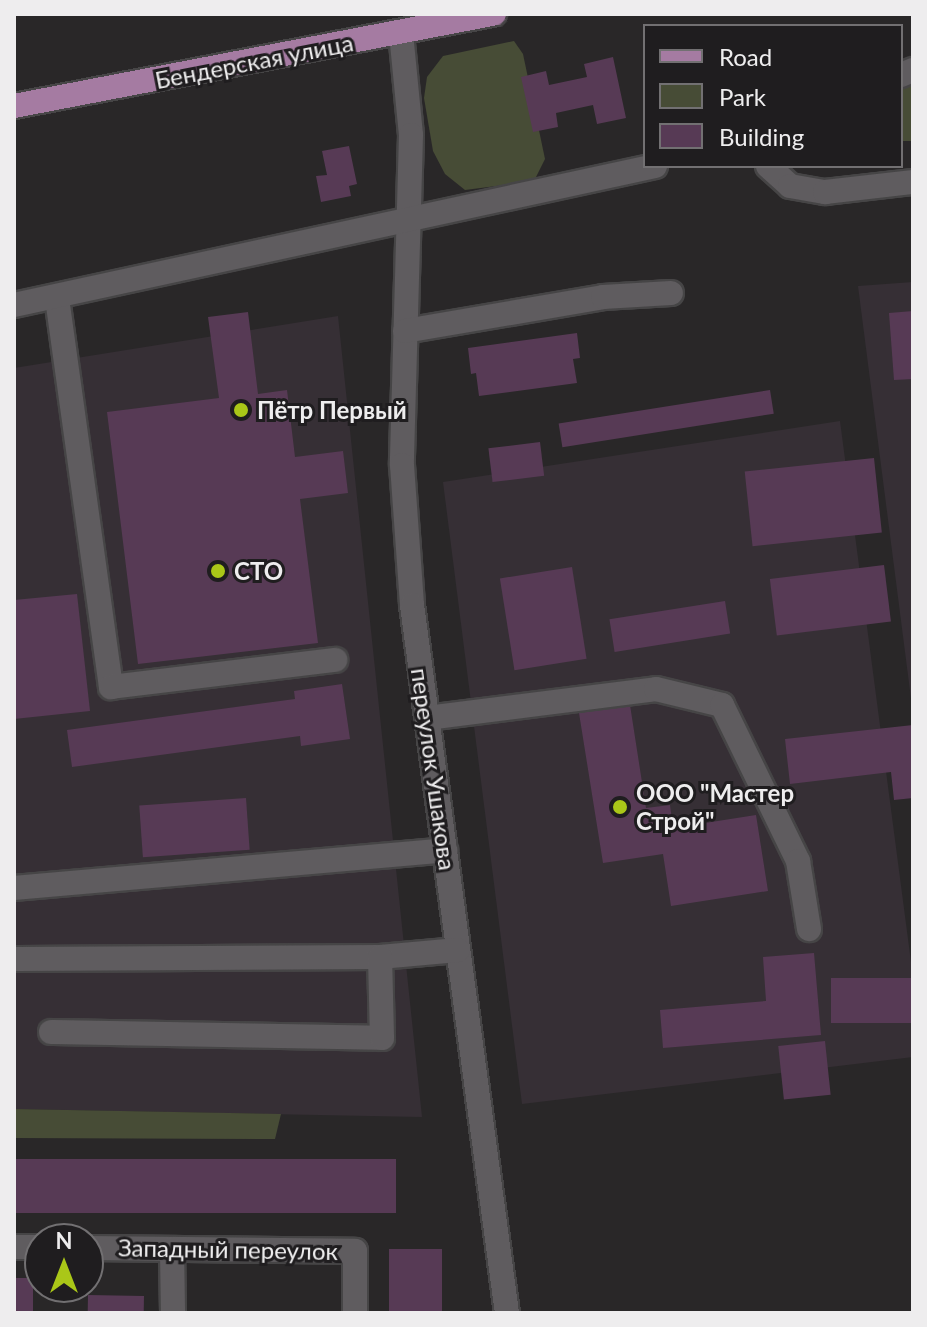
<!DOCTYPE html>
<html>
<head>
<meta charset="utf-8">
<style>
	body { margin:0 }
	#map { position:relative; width:927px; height:1327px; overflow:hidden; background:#292728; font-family:Lato,sans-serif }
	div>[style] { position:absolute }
	.built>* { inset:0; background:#362f35 }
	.green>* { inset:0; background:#474c36; transform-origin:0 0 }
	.building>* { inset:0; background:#573a55; transform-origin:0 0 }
	.roads { filter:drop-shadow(2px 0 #464546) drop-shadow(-2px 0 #464546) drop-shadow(0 2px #464546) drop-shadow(0 -2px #464546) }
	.minor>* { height:24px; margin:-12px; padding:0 12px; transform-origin:12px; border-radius:12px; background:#5f5c5f }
	.major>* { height:24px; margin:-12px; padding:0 12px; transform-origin:12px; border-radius:12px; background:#a57ba2 }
	.dots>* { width:22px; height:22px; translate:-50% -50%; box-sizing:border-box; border:4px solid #1f1d1f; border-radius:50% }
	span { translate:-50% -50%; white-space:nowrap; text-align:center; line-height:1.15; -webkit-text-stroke:6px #1f1d1f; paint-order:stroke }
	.street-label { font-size:24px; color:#eeedee }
	.poi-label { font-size:24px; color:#eeedee; font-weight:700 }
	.left { translate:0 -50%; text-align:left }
	.frame { position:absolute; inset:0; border:16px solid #eeedee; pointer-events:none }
	.legend { position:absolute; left:643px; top:24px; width:260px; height:144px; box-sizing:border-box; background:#1f1d1f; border:2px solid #727072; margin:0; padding:10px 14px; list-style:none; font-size:24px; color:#eeedee }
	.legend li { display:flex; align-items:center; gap:16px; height:40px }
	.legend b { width:40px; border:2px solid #727072 }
	.north { position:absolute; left:24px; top:1223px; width:80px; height:80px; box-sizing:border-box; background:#1f1d1f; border:2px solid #727072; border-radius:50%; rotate:0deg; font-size:22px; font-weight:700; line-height:32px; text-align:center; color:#eeedee }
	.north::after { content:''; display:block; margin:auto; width:28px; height:36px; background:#aac718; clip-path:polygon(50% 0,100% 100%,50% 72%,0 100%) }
</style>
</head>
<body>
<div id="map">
	<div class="built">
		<i style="clip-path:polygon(913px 282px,913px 714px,858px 286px)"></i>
		<i style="clip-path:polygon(338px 316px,422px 1117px,14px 1109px,14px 368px)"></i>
		<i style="clip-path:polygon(840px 421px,913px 977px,913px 1057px,522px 1104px,443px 482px)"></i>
	</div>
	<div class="green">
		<i style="clip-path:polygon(514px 41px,523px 54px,545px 159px,534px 181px,465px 190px,445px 174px,433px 151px,424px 98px,427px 77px,443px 56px)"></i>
		<i style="left:913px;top:78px;width:63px;height:13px;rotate:90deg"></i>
		<i style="clip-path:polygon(14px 1109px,281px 1114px,275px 1139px,14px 1138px)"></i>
	</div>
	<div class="building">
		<i style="clip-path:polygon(613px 57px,626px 118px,597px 124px,593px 105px,556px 113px,558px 127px,533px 132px,521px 77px,546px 71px,549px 85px,587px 77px,584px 64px)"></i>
		<i style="clip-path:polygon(349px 146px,357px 184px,349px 186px,351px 196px,321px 202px,316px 176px,327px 175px,322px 151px)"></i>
		<i style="clip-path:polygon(913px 311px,913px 379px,894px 380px,889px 313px)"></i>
		<i style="clip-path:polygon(248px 312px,258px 394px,287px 390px,295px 457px,343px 451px,348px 493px,300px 499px,318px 643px,138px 664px,107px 412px,219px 398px,208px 317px)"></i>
		<i style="clip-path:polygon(577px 333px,580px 358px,573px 359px,577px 383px,479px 396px,476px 373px,471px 374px,468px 348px)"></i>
		<i style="left:770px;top:390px;width:24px;height:214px;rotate:81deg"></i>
		<i style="left:540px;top:442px;width:34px;height:52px;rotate:83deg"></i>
		<i style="left:874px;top:458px;width:75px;height:130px;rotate:84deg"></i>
		<i style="left:884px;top:565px;width:57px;height:115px;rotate:83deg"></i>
		<i style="left:572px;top:567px;width:93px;height:73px;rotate:81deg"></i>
		<i style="clip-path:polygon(77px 594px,90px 711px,14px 719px,14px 600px)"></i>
		<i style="left:725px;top:601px;width:33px;height:117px;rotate:81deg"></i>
		<i style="clip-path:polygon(342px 684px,350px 739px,301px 746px,300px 736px,72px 767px,67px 730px,295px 699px,294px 691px)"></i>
		<i style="clip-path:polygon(630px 705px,646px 808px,670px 805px,673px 828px,756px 815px,768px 891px,671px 906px,663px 854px,603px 863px,579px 713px)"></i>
		<i style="clip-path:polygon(913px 725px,913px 798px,894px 800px,891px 772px,790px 784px,785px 739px)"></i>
		<i style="left:246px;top:798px;width:52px;height:107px;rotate:86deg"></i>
		<i style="clip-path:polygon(814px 953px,821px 1035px,663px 1048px,660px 1010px,766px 1001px,763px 957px)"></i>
		<i style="left:913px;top:978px;width:45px;height:82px;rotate:90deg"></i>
		<i style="left:825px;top:1041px;width:54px;height:47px;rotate:84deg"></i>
		<i style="left:14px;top:1159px;width:382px;height:54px"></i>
		<i style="left:389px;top:1249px;width:53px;height:64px"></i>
		<i style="left:14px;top:1278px;width:19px;height:35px"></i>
		<i style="left:88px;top:1295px;width:56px;height:18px;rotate:1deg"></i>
	</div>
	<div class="roads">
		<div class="minor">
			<i style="left:401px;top:33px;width:102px;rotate:84.4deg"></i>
			<i style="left:411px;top:135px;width:330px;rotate:91.6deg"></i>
			<i style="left:402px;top:465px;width:140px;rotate:85.9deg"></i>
			<i style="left:412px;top:605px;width:714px;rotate:82.36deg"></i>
			<i style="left:901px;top:75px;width:13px;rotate:-23deg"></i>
			<i style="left:768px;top:166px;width:30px;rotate:42deg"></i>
			<i style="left:790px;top:186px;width:36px;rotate:10deg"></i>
			<i style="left:825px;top:192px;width:89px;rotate:-6.5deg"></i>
			<i style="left:57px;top:298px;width:393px;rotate:82.1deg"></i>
			<i style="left:111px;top:687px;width:226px;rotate:-6.9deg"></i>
			<i style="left:14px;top:305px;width:656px;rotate:-12.24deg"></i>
			<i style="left:405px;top:331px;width:201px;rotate:-9.7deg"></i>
			<i style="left:603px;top:297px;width:68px;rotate:-3.4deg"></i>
			<i style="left:427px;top:718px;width:231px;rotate:-7.2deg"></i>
			<i style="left:656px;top:689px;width:68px;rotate:13.6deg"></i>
			<i style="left:722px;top:705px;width:174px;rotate:64deg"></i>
			<i style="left:798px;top:861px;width:69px;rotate:80.8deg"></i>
			<i style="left:14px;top:888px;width:433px;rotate:-5deg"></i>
			<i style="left:17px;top:959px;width:363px;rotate:-0.3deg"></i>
			<i style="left:380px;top:957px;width:78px;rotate:-5.1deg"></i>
			<i style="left:51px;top:1032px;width:331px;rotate:1deg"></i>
			<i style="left:382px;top:1038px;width:81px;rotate:-91.4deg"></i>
			<i style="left:14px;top:1247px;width:26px"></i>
			<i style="left:88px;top:1248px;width:267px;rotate:0.6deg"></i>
			<i style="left:355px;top:1251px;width:62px;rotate:90deg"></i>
			<i style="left:172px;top:1249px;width:64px;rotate:89.1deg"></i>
		</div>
		<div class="major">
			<i style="left:14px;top:106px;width:489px;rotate:-10.9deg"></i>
		</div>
	</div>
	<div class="dots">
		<i style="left:241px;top:410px;background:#aac718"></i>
		<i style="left:218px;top:571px;background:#aac718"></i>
		<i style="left:620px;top:807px;background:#aac718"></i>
	</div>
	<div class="street-label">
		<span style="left:254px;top:61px;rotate:-11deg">Бендерская улица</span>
		<span style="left:434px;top:769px;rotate:82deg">переулок Ушакова</span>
		<span style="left:228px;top:1249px;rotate:1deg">Западный переулок</span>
	</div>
	<div class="poi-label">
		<span class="left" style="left:257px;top:410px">Пётр Первый</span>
		<span class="left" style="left:234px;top:571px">СТО</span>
		<span class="left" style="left:636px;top:807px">ООО "Мастер<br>Строй"</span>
	</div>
	<div class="frame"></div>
	<ul class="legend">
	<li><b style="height:10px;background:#a57ba2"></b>Road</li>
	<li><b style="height:22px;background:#474c36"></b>Park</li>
	<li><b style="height:22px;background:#573a55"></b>Building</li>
	</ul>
	<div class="north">N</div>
</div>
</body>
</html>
